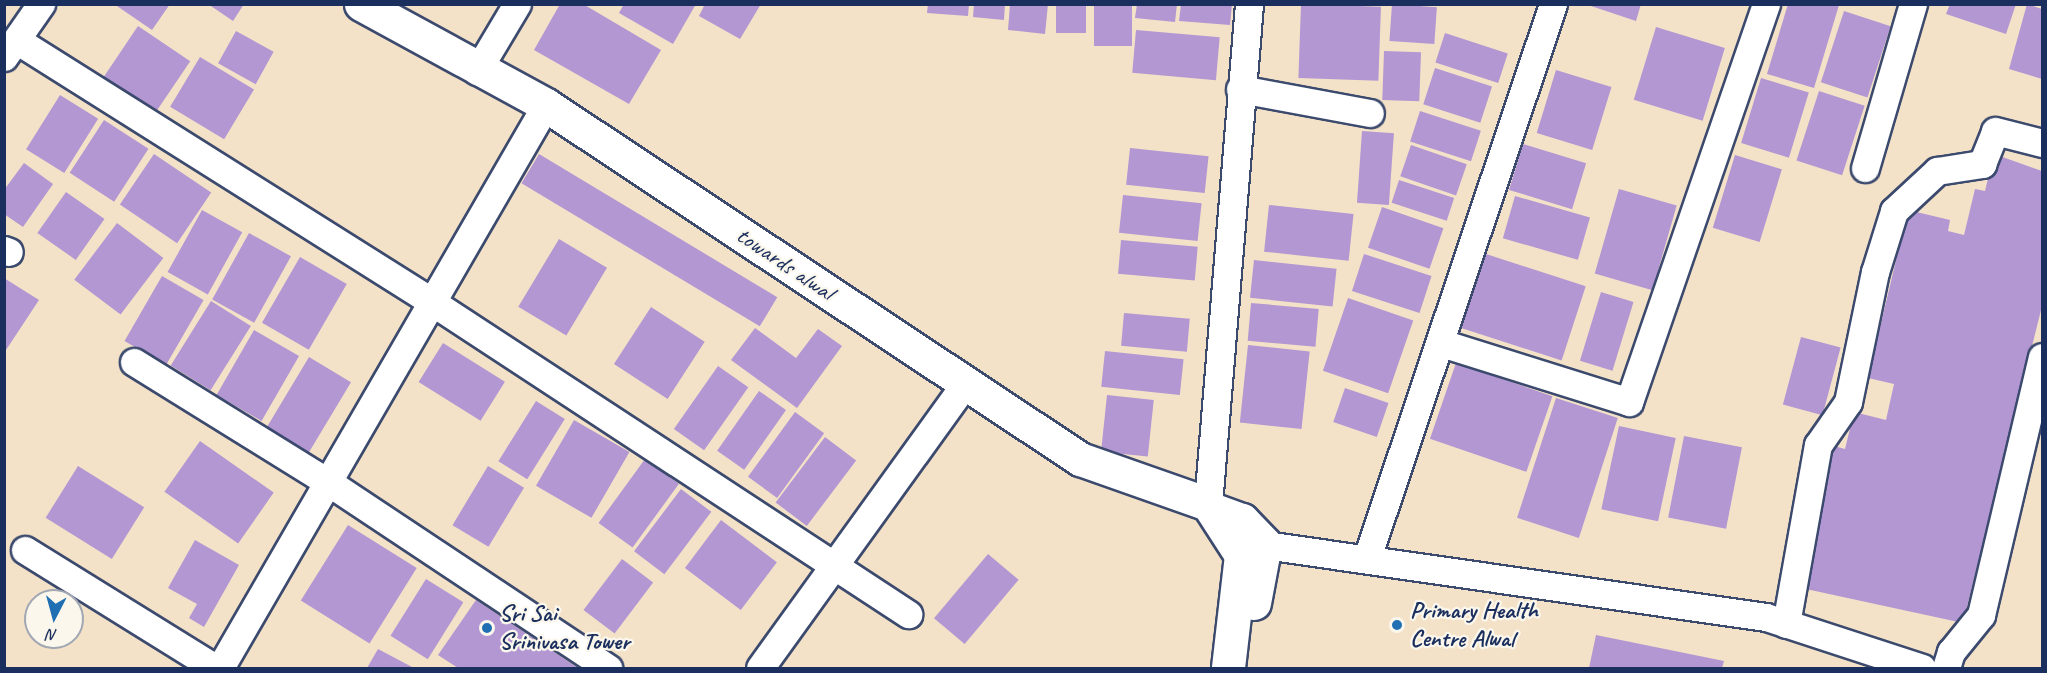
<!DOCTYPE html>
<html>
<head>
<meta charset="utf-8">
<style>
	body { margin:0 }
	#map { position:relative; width:2047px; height:673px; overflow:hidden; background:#f4e2c8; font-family:Caveat,sans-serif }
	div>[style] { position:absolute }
	.building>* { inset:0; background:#b297d3; transform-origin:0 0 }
	.roads { filter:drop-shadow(2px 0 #3c4a6e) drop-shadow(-2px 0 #3c4a6e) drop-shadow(0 2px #3c4a6e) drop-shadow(0 -2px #3c4a6e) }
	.minor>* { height:27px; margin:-13.5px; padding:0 13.5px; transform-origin:13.5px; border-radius:13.5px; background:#fff }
	.secondary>* { height:33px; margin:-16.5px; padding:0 16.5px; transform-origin:16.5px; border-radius:16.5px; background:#fff }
	.dots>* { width:16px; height:16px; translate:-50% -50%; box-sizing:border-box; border:3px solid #fbf7ec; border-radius:50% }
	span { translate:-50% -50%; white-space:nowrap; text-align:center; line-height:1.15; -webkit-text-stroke:4.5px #fbf7ec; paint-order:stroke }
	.street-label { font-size:24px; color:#1b2f5e }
	.poi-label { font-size:24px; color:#1b2f5e; font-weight:700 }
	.left { translate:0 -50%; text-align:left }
	.frame { position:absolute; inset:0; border:6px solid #1b2f5e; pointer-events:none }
	.north { position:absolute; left:24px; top:589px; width:60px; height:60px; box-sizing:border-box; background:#fbf7ec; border:2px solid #a1a7b3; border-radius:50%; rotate:186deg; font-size:16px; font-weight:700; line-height:24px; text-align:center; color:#1b2f5e }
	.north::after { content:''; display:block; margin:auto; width:21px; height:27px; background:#1f6fb2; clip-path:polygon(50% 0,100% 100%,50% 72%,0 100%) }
</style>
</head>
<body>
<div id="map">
	<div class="building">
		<i style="clip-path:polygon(114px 4px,170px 4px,152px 30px)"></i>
		<i style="clip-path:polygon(208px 4px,244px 4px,233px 21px)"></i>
		<i style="clip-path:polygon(560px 4px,583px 4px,661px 50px,629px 104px,534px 50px)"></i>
		<i style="clip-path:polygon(624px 4px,696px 4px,673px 44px,619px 13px)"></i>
		<i style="clip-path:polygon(705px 4px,761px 4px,740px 39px,699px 16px)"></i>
		<i style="clip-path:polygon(928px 4px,969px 4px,968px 16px,927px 13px)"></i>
		<i style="clip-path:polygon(974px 4px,1005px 4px,1004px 20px,973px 17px)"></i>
		<i style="clip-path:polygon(1010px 4px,1048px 4px,1045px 34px,1008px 30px)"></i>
		<i style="left:1056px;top:4px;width:30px;height:29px"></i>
		<i style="left:1094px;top:4px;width:38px;height:42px"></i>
		<i style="clip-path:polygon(1137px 4px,1177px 4px,1175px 22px,1135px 18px)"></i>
		<i style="clip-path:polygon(1181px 4px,1232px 4px,1230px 25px,1179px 21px)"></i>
		<i style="left:1301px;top:4px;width:80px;height:74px;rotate:2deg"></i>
		<i style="left:1392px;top:4px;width:45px;height:37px;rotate:4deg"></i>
		<i style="clip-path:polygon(1585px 4px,1641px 4px,1636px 21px)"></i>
		<i style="clip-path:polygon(1788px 4px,1839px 5px,1814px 88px,1767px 74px)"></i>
		<i style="clip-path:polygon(1950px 4px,2016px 4px,2006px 34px,1946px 14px)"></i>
		<i style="clip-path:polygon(2027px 4px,2042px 9px,2042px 79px,2009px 69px)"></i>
		<i style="left:1844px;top:11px;width:49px;height:75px;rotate:18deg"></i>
		<i style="left:138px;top:26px;width:63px;height:65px;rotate:34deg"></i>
		<i style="left:1656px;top:27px;width:72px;height:76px;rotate:17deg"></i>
		<i style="left:1136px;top:30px;width:84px;height:43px;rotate:5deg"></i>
		<i style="left:236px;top:31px;width:43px;height:37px;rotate:29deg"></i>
		<i style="left:1445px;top:33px;width:66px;height:31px;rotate:18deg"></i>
		<i style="left:1384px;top:51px;width:37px;height:49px;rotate:2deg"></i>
		<i style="left:200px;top:57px;width:63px;height:58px;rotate:31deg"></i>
		<i style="left:1435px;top:68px;width:60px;height:38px;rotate:18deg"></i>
		<i style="left:1556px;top:70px;width:58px;height:66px;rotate:17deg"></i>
		<i style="left:1761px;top:78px;width:50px;height:68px;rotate:17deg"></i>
		<i style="left:1819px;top:91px;width:48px;height:73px;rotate:18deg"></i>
		<i style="left:60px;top:95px;width:45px;height:64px;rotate:32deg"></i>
		<i style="left:1420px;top:111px;width:64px;height:32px;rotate:18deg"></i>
		<i style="left:104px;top:120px;width:53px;height:63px;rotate:33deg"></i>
		<i style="left:1362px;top:131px;width:32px;height:72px;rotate:4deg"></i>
		<i style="left:1523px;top:144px;width:66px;height:48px;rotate:17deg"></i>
		<i style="left:1411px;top:145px;width:59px;height:33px;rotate:19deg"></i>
		<i style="left:1130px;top:148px;width:79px;height:37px;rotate:6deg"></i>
		<i style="left:154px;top:154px;width:69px;height:61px;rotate:34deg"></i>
		<i style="left:539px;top:154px;width:278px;height:34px;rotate:31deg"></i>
		<i style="clip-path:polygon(1994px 154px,2042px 171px,2042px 306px,1963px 623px,1806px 589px,1834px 446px,1845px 449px,1854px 412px,1886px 420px,1894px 384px,1868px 378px,1908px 210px,1950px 220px,1948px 231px,1964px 235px,1975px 189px,1985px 191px)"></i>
		<i style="left:1735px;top:155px;width:49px;height:76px;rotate:17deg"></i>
		<i style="clip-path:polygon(24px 163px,53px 184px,23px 227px,4px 214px,4px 190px)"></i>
		<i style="left:1399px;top:180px;width:58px;height:24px;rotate:18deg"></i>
		<i style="left:1619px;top:189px;width:60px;height:88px;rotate:16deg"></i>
		<i style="left:66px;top:192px;width:47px;height:50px;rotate:35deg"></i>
		<i style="left:1123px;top:195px;width:79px;height:38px;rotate:6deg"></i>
		<i style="left:1515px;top:196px;width:78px;height:44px;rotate:16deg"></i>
		<i style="left:1269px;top:205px;width:85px;height:47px;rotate:6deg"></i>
		<i style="left:1382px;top:207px;width:65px;height:43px;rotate:19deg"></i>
		<i style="left:202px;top:210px;width:46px;height:71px;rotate:29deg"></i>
		<i style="left:117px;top:223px;width:58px;height:71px;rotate:37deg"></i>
		<i style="left:249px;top:233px;width:48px;height:76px;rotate:29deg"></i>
		<i style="left:559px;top:239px;width:56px;height:79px;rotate:31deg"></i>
		<i style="left:1121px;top:240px;width:77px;height:34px;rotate:5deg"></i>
		<i style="left:1483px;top:253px;width:108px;height:78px;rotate:18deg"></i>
		<i style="left:1364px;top:254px;width:71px;height:39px;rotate:18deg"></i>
		<i style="left:300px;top:257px;width:54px;height:76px;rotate:30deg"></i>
		<i style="left:1254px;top:260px;width:83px;height:38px;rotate:6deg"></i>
		<i style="left:162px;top:276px;width:48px;height:75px;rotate:30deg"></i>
		<i style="clip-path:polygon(4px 278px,39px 300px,4px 353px)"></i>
		<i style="left:1601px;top:292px;width:34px;height:72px;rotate:17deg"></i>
		<i style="left:1348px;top:298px;width:69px;height:77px;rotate:19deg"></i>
		<i style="left:211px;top:301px;width:47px;height:76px;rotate:32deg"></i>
		<i style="left:1251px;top:303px;width:68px;height:38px;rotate:5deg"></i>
		<i style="left:651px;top:307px;width:64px;height:68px;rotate:33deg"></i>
		<i style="left:1124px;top:313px;width:66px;height:33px;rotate:5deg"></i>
		<i style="clip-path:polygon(755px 328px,796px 358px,818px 329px,842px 346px,797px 408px,731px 360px)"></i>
		<i style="left:254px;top:330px;width:52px;height:75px;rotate:30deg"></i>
		<i style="left:1801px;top:337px;width:41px;height:70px;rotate:15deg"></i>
		<i style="left:443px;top:343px;width:73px;height:46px;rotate:32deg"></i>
		<i style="left:1248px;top:345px;width:62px;height:78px;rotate:6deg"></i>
		<i style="left:1105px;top:351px;width:79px;height:36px;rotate:6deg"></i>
		<i style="left:309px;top:357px;width:49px;height:84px;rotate:31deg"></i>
		<i style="left:1456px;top:363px;width:102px;height:80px;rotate:19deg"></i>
		<i style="left:718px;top:366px;width:37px;height:77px;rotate:35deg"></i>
		<i style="left:1345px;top:388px;width:46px;height:36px;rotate:19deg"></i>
		<i style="left:759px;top:391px;width:33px;height:73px;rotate:35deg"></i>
		<i style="left:1107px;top:395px;width:47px;height:57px;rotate:6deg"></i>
		<i style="left:1556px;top:398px;width:65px;height:126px;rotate:18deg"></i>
		<i style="left:536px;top:401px;width:34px;height:71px;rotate:32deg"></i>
		<i style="left:795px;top:412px;width:36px;height:80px;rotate:36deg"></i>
		<i style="left:574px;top:420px;width:64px;height:76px;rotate:30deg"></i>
		<i style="left:1619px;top:426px;width:58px;height:85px;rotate:12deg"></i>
		<i style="left:1684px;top:436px;width:59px;height:83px;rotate:11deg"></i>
		<i style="left:825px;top:437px;width:39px;height:82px;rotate:37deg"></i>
		<i style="left:200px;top:441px;width:90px;height:62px;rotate:35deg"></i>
		<i style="left:645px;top:459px;width:42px;height:79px;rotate:36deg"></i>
		<i style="left:78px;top:466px;width:78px;height:61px;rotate:32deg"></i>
		<i style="left:488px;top:466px;width:42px;height:69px;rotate:31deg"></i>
		<i style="left:681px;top:489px;width:38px;height:78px;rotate:37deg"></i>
		<i style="left:721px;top:520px;width:70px;height:60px;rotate:37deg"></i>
		<i style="left:348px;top:525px;width:81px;height:89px;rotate:32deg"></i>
		<i style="clip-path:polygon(195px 540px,239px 565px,204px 627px,189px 618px,197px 604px,168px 588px)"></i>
		<i style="left:988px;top:554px;width:40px;height:84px;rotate:40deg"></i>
		<i style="left:622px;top:559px;width:39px;height:64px;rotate:37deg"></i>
		<i style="left:426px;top:579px;width:44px;height:67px;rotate:32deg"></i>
		<i style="clip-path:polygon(476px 600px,578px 668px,458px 668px,438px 655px)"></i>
		<i style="clip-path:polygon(1596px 635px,1724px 661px,1722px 668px,1589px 668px)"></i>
		<i style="clip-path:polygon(378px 649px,414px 668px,367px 668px)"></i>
	</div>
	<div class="roads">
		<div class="minor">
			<i style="left:18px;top:41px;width:493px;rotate:32.2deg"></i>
			<i style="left:435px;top:304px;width:566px;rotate:33.24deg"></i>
			<i style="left:4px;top:57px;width:65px;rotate:-55.1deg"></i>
			<i style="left:477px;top:71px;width:78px;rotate:-59.2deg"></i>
			<i style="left:1240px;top:89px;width:132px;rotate:10.5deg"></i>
			<i style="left:1865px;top:168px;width:171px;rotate:-73.7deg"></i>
			<i style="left:4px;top:250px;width:5px;rotate:22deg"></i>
			<i style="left:1441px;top:343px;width:197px;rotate:17.4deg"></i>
			<i style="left:1629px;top:402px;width:421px;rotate:-71deg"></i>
			<i style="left:134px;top:362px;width:232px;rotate:31.8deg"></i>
			<i style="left:331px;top:484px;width:333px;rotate:33.6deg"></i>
			<i style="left:1208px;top:504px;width:502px;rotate:-85.31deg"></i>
			<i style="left:1244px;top:542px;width:527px;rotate:8.18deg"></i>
			<i style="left:1766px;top:617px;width:164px;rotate:18.1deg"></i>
			<i style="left:25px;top:550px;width:224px;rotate:31.8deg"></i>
			<i style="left:1367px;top:558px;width:584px;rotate:-71.44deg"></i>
			<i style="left:1786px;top:624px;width:182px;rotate:-79.9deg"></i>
			<i style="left:1818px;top:445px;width:52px;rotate:-55.1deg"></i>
			<i style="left:1848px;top:402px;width:133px;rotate:-78.3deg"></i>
			<i style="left:1875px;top:272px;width:64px;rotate:-72.7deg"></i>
			<i style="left:1894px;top:211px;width:59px;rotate:-42.9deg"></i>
			<i style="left:1937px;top:171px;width:46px;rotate:-8.8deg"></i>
			<i style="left:1982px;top:164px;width:35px;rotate:-68deg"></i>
			<i style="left:1995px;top:131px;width:49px;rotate:14.3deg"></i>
			<i style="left:220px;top:668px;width:651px;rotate:-59.93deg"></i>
			<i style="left:760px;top:668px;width:350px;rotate:-54.2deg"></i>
			<i style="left:1946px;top:668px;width:17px;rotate:-73deg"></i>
			<i style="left:1951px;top:652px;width:48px;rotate:-51deg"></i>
			<i style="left:1981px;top:615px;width:265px;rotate:-76.7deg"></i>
		</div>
		<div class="secondary">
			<i style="left:361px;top:4px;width:211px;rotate:28.6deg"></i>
			<i style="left:546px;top:105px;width:641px;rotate:33.54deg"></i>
			<i style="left:1080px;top:459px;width:136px;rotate:19.4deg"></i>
			<i style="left:1208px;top:504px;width:61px;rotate:57.1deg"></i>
			<i style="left:1241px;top:555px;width:114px;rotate:96.6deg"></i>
			<i style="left:1214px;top:510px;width:30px;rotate:20deg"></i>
			<i style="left:1242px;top:520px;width:33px;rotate:46deg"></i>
			<i style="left:1265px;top:544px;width:60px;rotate:100.6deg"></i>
		</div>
	</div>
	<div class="dots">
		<i style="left:1397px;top:625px;background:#1f6fb2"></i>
		<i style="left:487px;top:628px;background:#1f6fb2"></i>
	</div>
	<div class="street-label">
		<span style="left:785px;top:264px;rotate:34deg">towards alwal</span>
	</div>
	<div class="poi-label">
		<span class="left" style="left:1410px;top:625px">Primary Health<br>Centre Alwal</span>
		<span class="left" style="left:499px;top:628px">Sri Sai<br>Srinivasa Tower</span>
	</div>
	<div class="frame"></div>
	<div class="north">N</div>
</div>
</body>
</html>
